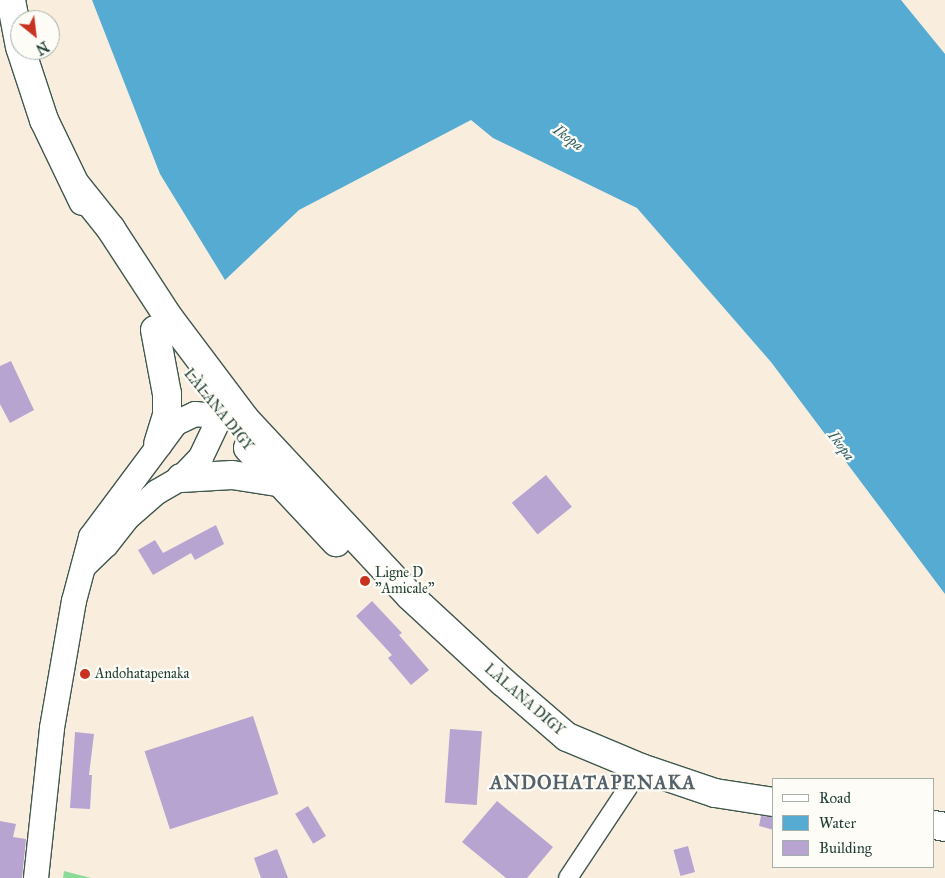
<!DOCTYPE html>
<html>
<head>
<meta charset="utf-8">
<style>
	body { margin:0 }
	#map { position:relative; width:945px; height:878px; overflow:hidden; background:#f9eede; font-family:"IM FELL Great Primer",serif }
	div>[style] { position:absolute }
	.green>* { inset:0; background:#8cda98 }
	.water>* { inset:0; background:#55abd2 }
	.building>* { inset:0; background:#b7a4d0; transform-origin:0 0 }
	.roads { filter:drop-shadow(1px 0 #40584e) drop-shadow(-1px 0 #40584e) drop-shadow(0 1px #40584e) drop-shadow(0 -1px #40584e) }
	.street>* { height:18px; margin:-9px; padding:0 9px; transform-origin:9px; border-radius:9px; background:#fff }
	.secondary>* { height:24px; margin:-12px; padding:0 12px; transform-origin:12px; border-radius:12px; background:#fff }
	.primary>* { height:28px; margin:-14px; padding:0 14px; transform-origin:14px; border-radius:14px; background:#fff }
	.dots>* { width:14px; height:14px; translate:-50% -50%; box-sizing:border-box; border:2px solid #fdfcf7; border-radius:50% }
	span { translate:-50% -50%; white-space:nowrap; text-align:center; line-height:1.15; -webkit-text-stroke:4.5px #fdfcf7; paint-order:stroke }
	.street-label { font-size:14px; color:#1f3d34 }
	.poi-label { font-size:14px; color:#1f3d34 }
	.left { translate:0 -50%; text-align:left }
	.water-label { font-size:15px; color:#2f5e63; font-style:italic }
	.district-label { font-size:19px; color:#54616b; font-weight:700; letter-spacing:1px }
	.legend { position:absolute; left:772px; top:778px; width:162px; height:90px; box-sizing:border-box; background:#fdfcf7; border:1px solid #a4b0a9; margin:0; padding:6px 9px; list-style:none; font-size:15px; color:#1f3d34 }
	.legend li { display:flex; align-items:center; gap:10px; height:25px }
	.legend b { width:25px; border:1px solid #a4b0a9 }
	.north { position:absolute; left:10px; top:10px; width:50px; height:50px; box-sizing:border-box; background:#fdfcf7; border:1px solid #a4b0a9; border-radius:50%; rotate:151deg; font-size:14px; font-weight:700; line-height:20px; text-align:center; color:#1f3d34 }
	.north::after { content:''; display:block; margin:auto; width:18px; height:22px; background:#c8321e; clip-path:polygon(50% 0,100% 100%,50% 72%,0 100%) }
</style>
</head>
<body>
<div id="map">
	<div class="green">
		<i style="clip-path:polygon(64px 871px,91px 878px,63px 878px)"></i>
	</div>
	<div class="water">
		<i style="clip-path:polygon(92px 0,901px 0,945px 54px,945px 594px,771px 362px,637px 208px,493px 138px,471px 120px,299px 210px,225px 280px,160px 174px)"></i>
	</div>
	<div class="building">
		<i style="clip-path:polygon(11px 361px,34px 410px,10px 423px,0 404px,0 366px)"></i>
		<i style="left:546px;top:475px;width:41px;height:44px;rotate:51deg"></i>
		<i style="clip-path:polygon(216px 525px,224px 544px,195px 560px,191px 553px,153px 575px,138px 550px,155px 540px,163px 553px)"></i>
		<i style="clip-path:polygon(372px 601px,402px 633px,399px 635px,429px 670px,411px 685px,388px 658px,392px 655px,356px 616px)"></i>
		<i style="left:253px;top:716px;width:82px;height:114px;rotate:72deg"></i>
		<i style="left:450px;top:729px;width:32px;height:74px;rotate:4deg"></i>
		<i style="clip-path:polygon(75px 732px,94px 734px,89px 775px,92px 775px,90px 809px,70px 808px)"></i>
		<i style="clip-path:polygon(497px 801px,553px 847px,527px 878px,506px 878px,462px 842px)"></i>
		<i style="left:308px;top:806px;width:35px;height:15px;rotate:59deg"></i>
		<i style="clip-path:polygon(761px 816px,774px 817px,774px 830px,759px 826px)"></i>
		<i style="clip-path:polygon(0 821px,16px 824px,13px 837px,26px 839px,22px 878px,0 878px)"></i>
		<i style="left:688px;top:846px;width:27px;height:15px;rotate:75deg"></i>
		<i style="clip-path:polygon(277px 849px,288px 878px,261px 878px,254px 858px)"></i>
	</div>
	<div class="roads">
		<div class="street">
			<i style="left:568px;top:878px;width:132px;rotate:-56.4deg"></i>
		</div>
		<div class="secondary">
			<i style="left:85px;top:565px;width:29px;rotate:-44deg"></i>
			<i style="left:106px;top:545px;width:33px;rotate:-52deg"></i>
			<i style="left:126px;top:519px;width:41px;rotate:-41.1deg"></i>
			<i style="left:157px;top:492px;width:28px;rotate:-30deg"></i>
			<i style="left:181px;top:478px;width:29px;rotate:-46deg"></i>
			<i style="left:201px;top:457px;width:44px;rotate:-64.6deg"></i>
			<i style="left:220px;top:417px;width:16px;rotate:-83deg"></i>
			<i style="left:36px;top:878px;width:151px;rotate:-83.9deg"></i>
			<i style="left:52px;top:728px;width:129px;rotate:-80.2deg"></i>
			<i style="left:74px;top:601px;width:66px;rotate:-75.1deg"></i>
			<i style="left:91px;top:537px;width:142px;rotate:-53.3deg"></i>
			<i style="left:176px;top:423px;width:21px;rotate:-25deg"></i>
			<i style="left:195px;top:414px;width:50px;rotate:5.7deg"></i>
		</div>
		<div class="primary">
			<i style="left:11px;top:0;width:48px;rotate:79.2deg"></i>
			<i style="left:21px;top:50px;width:74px;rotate:71.8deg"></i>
			<i style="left:44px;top:120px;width:90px;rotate:64.3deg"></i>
			<i style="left:75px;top:184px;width:58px;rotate:51.3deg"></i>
			<i style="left:111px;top:229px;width:106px;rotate:56.9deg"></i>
			<i style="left:169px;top:318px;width:126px;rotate:53deg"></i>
			<i style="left:245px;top:419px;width:242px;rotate:47deg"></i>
			<i style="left:410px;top:596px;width:127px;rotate:42.8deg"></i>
			<i style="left:503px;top:682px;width:84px;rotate:40.7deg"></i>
			<i style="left:567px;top:737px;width:80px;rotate:22.7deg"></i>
			<i style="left:641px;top:768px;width:78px;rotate:18.7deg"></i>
			<i style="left:715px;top:793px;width:60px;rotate:8.7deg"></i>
			<i style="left:155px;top:330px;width:65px;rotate:79.4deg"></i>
			<i style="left:167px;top:394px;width:21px;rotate:90deg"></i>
			<i style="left:167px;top:415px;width:30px;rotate:107deg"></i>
			<i style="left:248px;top:448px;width:129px;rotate:46.9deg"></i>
			<i style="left:181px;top:478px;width:51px;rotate:-3.4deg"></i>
			<i style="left:232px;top:475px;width:47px;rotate:8.7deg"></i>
			<i style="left:934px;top:825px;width:11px;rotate:10deg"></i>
		</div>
	</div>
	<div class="dots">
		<i style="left:365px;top:581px;background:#c8321e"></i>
		<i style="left:85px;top:674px;background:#c8321e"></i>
	</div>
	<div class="street-label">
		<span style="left:218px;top:410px;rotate:51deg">LÀLANA DIGY</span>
		<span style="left:524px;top:700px;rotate:41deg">LÀLANA DIGY</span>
	</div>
	<div class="poi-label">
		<span class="left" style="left:375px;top:581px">Ligne D<br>"Amicale"</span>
		<span class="left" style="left:95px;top:674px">Andohatapenaka</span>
	</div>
	<div class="water-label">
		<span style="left:568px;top:138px;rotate:36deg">Ikopa</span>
		<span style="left:841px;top:446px;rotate:52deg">Ikopa</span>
	</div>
	<div class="district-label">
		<span style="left:593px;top:783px">ANDOHATAPENAKA</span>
	</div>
	<ul class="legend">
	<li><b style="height:6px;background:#fff"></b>Road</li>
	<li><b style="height:14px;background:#55abd2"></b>Water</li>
	<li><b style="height:14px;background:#b7a4d0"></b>Building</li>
	</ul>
	<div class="north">N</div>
</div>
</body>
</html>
